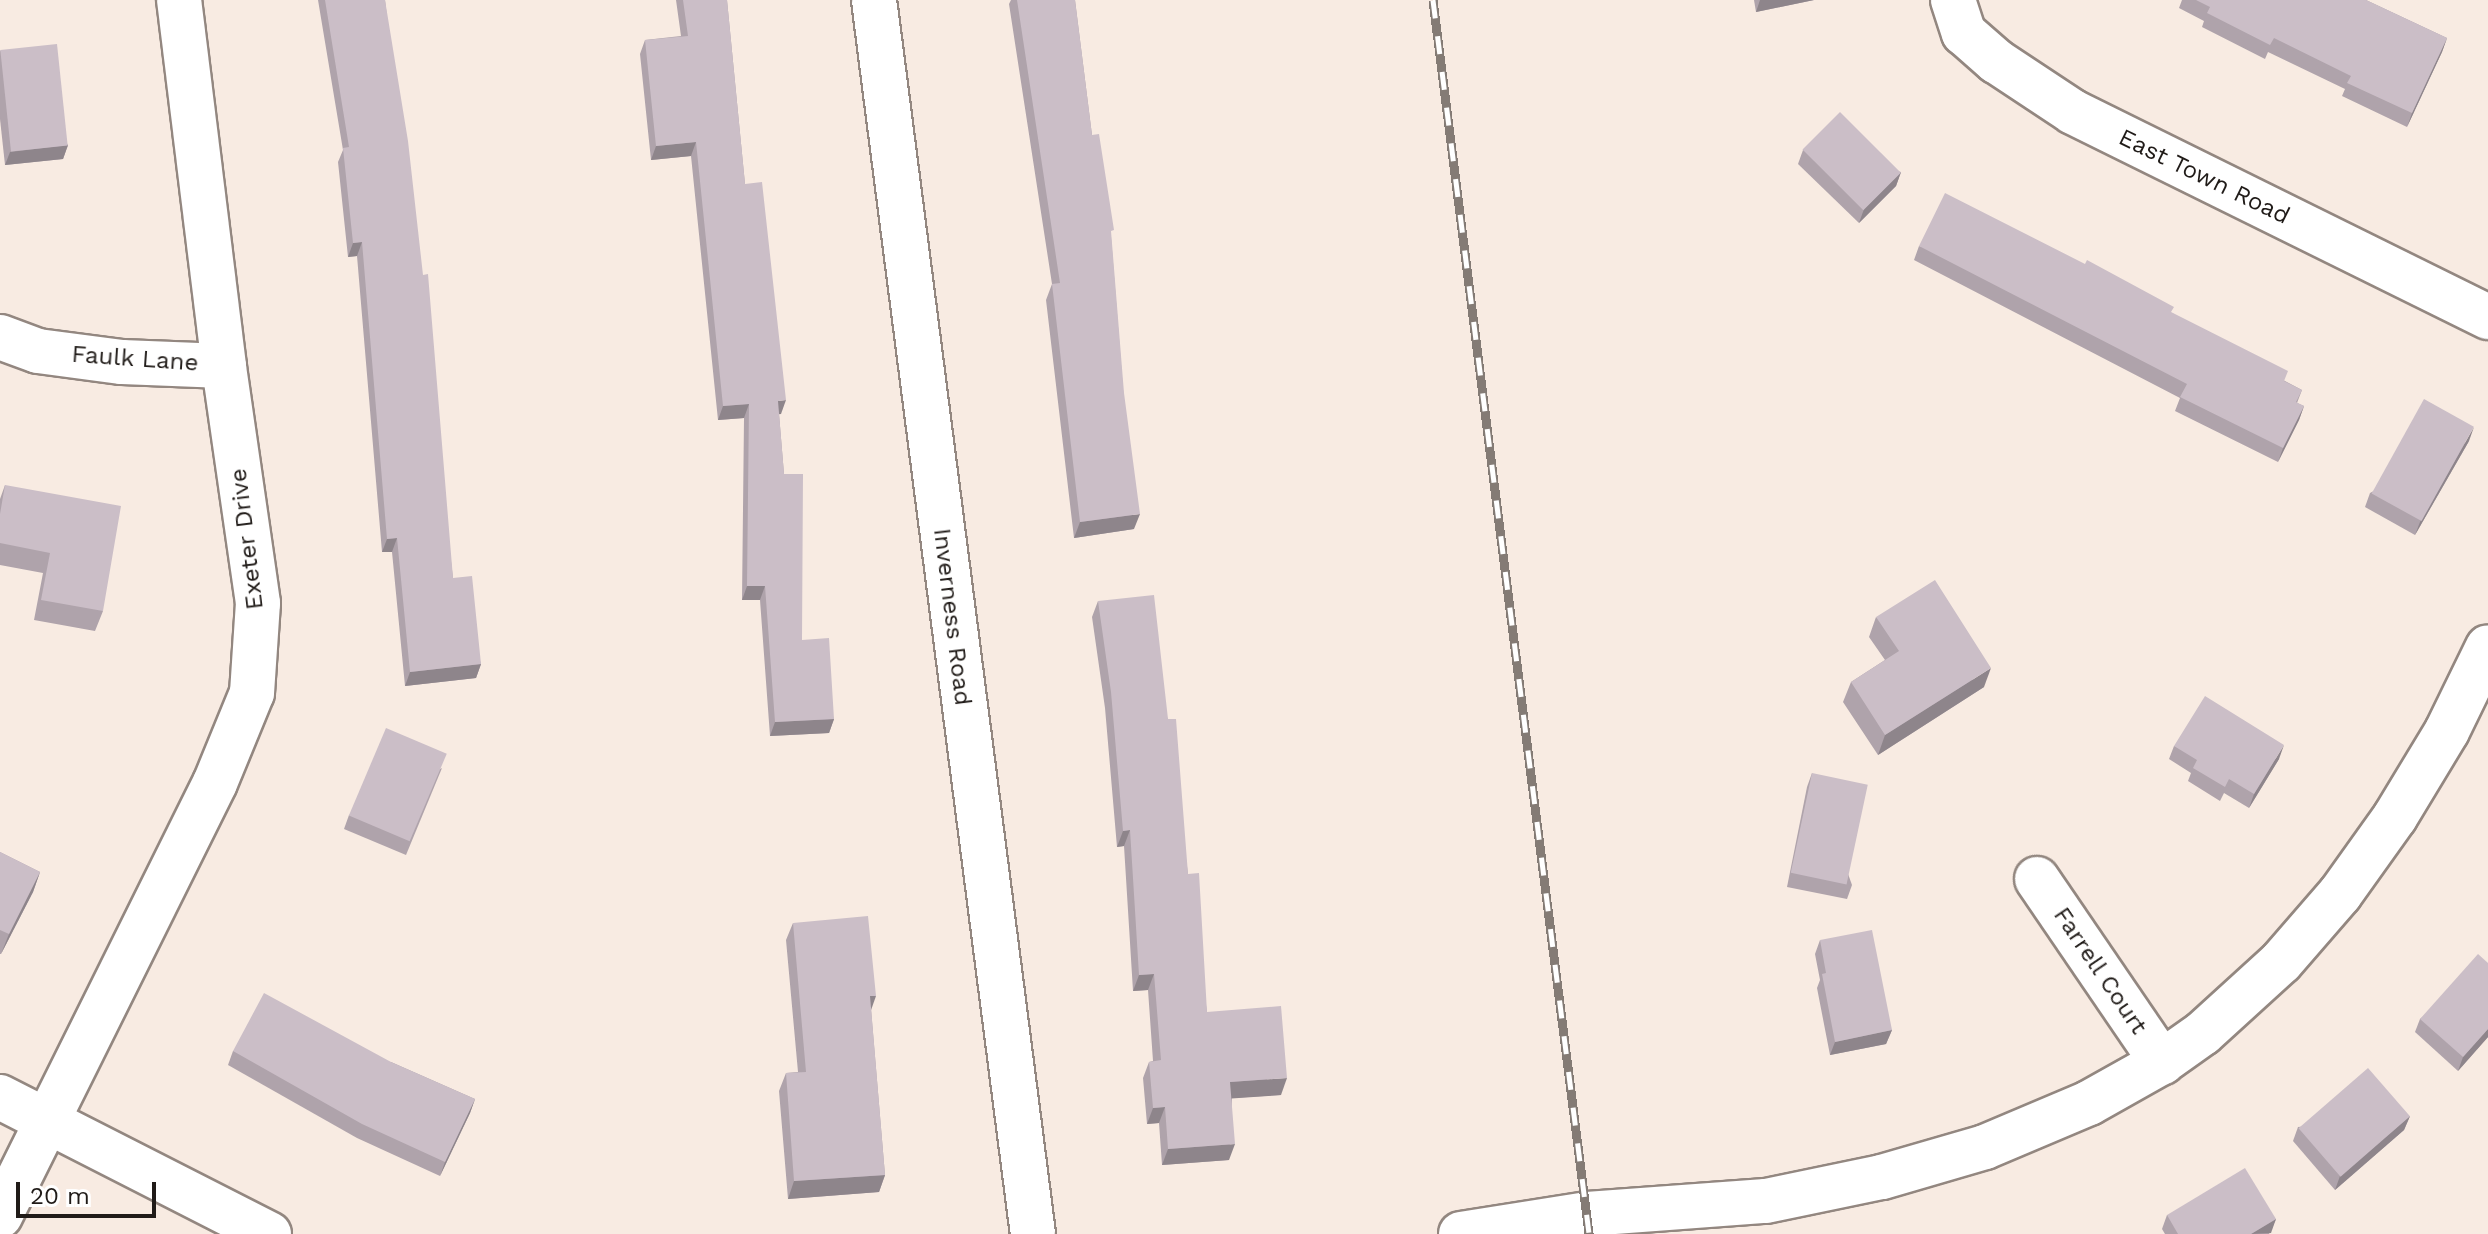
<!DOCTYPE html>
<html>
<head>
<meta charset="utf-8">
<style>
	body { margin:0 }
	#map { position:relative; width:2488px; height:1234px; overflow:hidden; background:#f8ebe2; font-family:"Work Sans",sans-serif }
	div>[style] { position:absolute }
	.roads { filter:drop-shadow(2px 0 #938780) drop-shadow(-2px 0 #938780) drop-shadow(0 2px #938780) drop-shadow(0 -2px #938780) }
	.minor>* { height:44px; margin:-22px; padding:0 22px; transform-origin:22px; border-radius:22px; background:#fff }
	.rail>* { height:9px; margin-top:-4.5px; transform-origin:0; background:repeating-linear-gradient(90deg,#fff 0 18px,#847b75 0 36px); box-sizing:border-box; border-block:2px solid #847b75 }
	.wall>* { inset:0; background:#afa3ab }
	.shaded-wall>* { inset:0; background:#8e858b }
	.building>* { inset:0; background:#cbbec7; transform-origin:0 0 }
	span { translate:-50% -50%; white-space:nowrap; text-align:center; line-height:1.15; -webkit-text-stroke:6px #fff; paint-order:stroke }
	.street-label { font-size:24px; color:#201b18 }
	.scale { position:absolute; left:16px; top:1182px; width:140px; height:36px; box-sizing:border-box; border:4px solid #201b18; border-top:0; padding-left:10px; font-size:24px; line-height:28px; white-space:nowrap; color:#201b18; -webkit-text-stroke:6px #fff; paint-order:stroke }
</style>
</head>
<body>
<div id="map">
	<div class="roads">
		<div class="minor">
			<i style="left:874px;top:0;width:1244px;rotate:82.66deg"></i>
			<i style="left:1953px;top:0;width:35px;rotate:72deg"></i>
			<i style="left:1964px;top:33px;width:43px;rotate:41.2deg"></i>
			<i style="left:1996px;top:61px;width:92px;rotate:33.5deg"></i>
			<i style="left:2073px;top:112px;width:463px;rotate:26.3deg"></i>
			<i style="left:0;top:337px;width:40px;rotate:20.2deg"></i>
			<i style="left:38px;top:351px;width:85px;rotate:7.5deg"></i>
			<i style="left:122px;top:362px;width:102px;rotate:2.2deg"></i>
			<i style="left:2037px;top:879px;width:222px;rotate:55.7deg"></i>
			<i style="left:0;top:1097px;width:302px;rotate:27deg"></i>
			<i style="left:0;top:1216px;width:483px;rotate:-63.6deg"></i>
			<i style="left:215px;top:783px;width:97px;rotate:-67.7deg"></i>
			<i style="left:252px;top:693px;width:90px;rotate:-86.2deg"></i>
			<i style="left:258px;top:603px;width:239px;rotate:-98.2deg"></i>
			<i style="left:224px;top:366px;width:369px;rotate:-97deg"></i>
			<i style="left:1461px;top:1234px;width:128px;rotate:-9deg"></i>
			<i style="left:1587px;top:1214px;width:179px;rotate:-4.2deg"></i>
			<i style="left:1766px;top:1201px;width:118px;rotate:-11.7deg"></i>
			<i style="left:1882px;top:1177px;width:107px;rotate:-16.2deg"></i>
			<i style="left:1985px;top:1147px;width:113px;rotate:-22.9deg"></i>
			<i style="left:2089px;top:1103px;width:84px;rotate:-29.3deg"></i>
			<i style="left:2162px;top:1062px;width:50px;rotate:-35.3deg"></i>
			<i style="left:2203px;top:1033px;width:105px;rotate:-42.3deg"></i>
			<i style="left:2281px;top:962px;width:90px;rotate:-49.1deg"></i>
			<i style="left:2340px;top:894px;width:95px;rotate:-54.5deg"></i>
			<i style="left:2395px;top:817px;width:100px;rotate:-58.8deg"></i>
			<i style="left:2447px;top:731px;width:93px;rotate:-64deg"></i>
		</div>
	</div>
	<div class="rail">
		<i style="left:1433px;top:0;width:1244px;rotate:82.79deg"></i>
	</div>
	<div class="wall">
		<i style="clip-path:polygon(318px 0,385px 0,453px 578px,481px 664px,476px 678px,405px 686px,392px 552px,382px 552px,357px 256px,348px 257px,338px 162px,343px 150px)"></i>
		<i style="clip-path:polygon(676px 0,727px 0,745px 184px,781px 414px,779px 414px,784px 474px,802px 640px,834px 719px,829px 733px,770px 736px,760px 600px,742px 600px,744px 418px,718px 420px,691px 156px,651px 160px,640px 54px,645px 40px,681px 36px)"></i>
		<i style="clip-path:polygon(1011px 0,1075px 0,1092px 135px,1111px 237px,1134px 529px,1074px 538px,1046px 300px,1052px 284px,1009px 4px)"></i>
		<i style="clip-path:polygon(1754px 0,1814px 0,1756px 12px)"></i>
		<i style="clip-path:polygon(2182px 0,2366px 0,2447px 38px,2442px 52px,2407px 127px,2342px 96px,2345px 89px,2268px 52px,2265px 59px,2202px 27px,2204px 21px,2179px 8px)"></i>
		<i style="clip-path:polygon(0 50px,68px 145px,63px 159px,5px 165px,0 119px)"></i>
		<i style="clip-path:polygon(1803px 150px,1901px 172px,1896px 186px,1859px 223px,1798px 164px)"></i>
		<i style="clip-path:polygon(1919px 246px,2172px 313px,2285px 381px,2302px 390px,2297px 403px,2304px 406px,2299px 420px,2278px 462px,2175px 411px,2180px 398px,1914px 260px)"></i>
		<i style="clip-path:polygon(2469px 441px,2415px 535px,2365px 507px,2370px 493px)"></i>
		<i style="clip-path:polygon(5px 485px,103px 611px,95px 631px,34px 620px,43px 573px,0 565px,0 499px)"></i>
		<i style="clip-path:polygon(1098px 601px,1168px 719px,1188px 874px,1207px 1012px,1281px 1095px,1232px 1098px,1229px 1160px,1162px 1165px,1159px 1123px,1147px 1124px,1143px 1078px,1149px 1062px,1153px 1061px,1148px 990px,1133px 991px,1124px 846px,1117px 847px,1105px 708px,1092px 617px)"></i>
		<i style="clip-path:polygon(1876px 617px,1984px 687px,1878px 755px,1843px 702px,1851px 682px,1885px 660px,1869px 637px)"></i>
		<i style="clip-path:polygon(2174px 746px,2279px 759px,2249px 808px,2224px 793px,2220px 801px,2188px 781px,2191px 773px,2169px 759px)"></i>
		<i style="clip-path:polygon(442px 768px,406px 855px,344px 829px,349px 815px)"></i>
		<i style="clip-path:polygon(1812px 773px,1852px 885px,1847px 899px,1787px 887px,1807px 787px)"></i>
		<i style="clip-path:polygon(0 852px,40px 872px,33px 892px,1px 954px,0 954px)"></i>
		<i style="clip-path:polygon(793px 923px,871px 1009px,885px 1175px,879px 1192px,788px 1199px,779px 1091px,786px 1073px,798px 1072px,786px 940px)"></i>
		<i style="clip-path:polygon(1820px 940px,1892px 1030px,1886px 1044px,1830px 1055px,1817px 988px,1820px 980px,1815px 954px)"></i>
		<i style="clip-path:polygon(2488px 963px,2488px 1037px,2458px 1071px,2415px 1032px,2420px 1019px)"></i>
		<i style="clip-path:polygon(233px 1051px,391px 1062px,475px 1099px,470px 1113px,440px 1176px,357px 1138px,228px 1065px)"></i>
		<i style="clip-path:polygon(2410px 1116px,2404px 1130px,2335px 1190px,2293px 1141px,2298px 1127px)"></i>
		<i style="clip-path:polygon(2167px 1215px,2276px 1219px,2269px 1234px,2165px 1234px,2162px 1229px)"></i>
	</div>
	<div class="shaded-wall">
		<i style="clip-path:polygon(1760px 0,1814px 0,1756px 12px)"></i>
		<i style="clip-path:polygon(2447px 38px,2442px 52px,2407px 127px,2412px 113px)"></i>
		<i style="clip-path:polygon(696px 142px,691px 156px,651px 160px,656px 146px)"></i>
		<i style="clip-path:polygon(68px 145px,63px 159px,5px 165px,10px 152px)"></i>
		<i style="clip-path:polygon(1901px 172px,1896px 186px,1859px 223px,1864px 209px)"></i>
		<i style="clip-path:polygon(362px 242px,357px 256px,348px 257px,353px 243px)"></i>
		<i style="clip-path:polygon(786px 400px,781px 414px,773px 415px,778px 401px)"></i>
		<i style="clip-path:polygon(749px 404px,744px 418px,718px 420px,723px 406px)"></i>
		<i style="clip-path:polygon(2304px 406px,2299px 420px,2278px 462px,2283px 448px)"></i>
		<i style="clip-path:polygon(2474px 427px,2469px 441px,2415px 535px,2420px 522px)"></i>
		<i style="clip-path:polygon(1140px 514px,1134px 529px,1074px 538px,1080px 522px)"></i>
		<i style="clip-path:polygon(397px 538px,392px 552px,382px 552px,387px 539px)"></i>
		<i style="clip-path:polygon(747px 586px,765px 586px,760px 600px,742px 600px)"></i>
		<i style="clip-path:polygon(481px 664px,476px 678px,405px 686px,410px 672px)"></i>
		<i style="clip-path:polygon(1991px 668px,1984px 687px,1878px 755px,1885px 735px)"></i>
		<i style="clip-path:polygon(834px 719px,829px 733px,770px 736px,775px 722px)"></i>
		<i style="clip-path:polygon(2284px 745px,2279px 759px,2249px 808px,2254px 794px)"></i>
		<i style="clip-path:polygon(1130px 830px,1124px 846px,1117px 847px,1123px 831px)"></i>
		<i style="clip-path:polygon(40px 872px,33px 892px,1px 954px,9px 934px)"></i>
		<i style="clip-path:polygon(1154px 974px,1148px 990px,1133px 991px,1139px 975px)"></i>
		<i style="clip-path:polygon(870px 996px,876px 996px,870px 1013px)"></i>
		<i style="clip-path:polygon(2488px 1029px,2488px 1037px,2458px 1071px,2463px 1057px)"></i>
		<i style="clip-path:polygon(1892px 1030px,1886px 1044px,1830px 1055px,1835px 1042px)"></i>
		<i style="clip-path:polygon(1287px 1078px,1281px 1095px,1224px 1099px,1230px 1082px)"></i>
		<i style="clip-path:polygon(475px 1099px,470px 1113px,440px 1176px,445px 1162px)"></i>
		<i style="clip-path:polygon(1165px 1107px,1159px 1123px,1147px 1124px,1153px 1108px)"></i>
		<i style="clip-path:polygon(2410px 1116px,2404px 1130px,2335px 1190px,2340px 1176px)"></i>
		<i style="clip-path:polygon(1235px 1144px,1229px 1160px,1162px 1165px,1168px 1149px)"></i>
		<i style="clip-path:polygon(885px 1175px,879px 1192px,788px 1199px,794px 1181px)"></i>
		<i style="clip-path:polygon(2276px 1219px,2271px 1233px,2251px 1234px)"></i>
	</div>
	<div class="building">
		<i style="clip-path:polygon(325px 0,385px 0,408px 141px,423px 275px,428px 274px,453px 578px,472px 576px,481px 664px,410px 672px,397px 538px,387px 539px,362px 242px,353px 243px,343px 148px,349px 147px)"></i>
		<i style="clip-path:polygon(683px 0,727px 0,745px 184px,762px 182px,786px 400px,778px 401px,784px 474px,803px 474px,802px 640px,829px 638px,834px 719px,775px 722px,765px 586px,747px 586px,749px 404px,723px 406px,696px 142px,656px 146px,645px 40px,688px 36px)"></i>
		<i style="clip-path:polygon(1017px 0,1075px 0,1092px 135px,1099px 134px,1114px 230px,1111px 231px,1124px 393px,1140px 514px,1080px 522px,1052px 284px,1060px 283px)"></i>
		<i style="clip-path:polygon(2196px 0,2366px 0,2447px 38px,2412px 113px,2347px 83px,2351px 76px,2274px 38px,2270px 45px,2207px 13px,2210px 7px)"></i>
		<i style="left:57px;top:44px;width:102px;height:57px;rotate:84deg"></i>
		<i style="left:1840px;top:112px;width:86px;height:53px;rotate:45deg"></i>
		<i style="clip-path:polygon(1945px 193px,2085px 264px,2087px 260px,2174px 307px,2171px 312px,2288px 371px,2284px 381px,2302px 390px,2296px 402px,2304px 406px,2283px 448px,2180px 397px,2187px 384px,1919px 246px)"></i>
		<i style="left:2424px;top:399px;width:57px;height:108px;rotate:29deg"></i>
		<i style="clip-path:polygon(5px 485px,121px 506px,103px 611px,41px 600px,50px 553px,0 543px,0 514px)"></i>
		<i style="clip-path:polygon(1935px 580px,1991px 668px,1885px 735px,1851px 682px,1899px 651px,1876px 617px)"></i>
		<i style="clip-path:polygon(1154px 595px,1168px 719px,1176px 719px,1188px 874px,1199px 873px,1207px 1012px,1281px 1006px,1287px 1078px,1230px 1082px,1235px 1144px,1168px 1149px,1165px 1107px,1153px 1108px,1149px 1062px,1161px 1060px,1154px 974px,1139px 975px,1130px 830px,1123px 831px,1111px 692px,1098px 601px)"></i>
		<i style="clip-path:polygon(2205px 696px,2284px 745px,2254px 794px,2229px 779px,2225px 787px,2193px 768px,2197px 760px,2174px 746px)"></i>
		<i style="left:386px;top:728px;width:66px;height:95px;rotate:23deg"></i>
		<i style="left:1812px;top:773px;width:57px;height:102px;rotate:12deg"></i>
		<i style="clip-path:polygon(0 852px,40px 872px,9px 934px,0 930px)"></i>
		<i style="clip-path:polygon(868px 916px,876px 996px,870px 996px,885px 1175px,794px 1181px,786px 1073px,806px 1072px,793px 923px)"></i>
		<i style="clip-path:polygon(1872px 930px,1892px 1030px,1835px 1042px,1822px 974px,1826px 973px,1820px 940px)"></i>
		<i style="clip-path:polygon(2478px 954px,2488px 963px,2488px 1029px,2463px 1057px,2420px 1019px)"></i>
		<i style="clip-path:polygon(264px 993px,391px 1062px,475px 1099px,445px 1162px,362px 1124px,233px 1051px)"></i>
		<i style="left:2368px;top:1068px;width:64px;height:92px;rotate:49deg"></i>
		<i style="clip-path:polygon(2245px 1168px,2276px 1219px,2251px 1234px,2178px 1234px,2167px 1215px)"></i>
	</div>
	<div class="street-label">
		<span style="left:2204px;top:177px;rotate:26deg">East Town Road</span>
		<span style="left:135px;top:359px;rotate:4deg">Faulk Lane</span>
		<span style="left:247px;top:539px;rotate:-97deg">Exeter Drive</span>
		<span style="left:952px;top:617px;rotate:83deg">Inverness Road</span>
		<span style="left:2100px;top:971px;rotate:56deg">Farrell Court</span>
	</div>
	<div class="scale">20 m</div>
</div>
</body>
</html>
